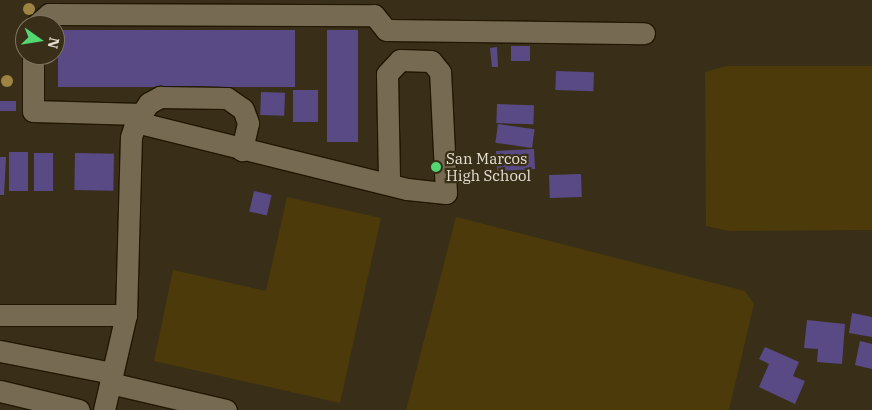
<!DOCTYPE html>
<html>
<head>
<meta charset="utf-8">
<style>
	body { margin:0 }
	#map { position:relative; width:872px; height:410px; overflow:hidden; background:#392f18; font-family:"IBM Plex Serif",serif }
	div>[style] { position:absolute }
	.green>* { inset:0; background:#4c3a0b }
	.building>* { inset:0; background:#594a85; transform-origin:0 0 }
	.roads { filter:drop-shadow(1px 0 #201702) drop-shadow(-1px 0 #201702) drop-shadow(0 1px #201702) drop-shadow(0 -1px #201702) }
	.minor>* { height:21px; margin:-10.5px; padding:0 10.5px; transform-origin:10.5px; border-radius:10.5px; background:#766b52 }
	.trees>* { width:12px; height:12px; margin:-6px; border-radius:50%; background:#9e8343 }
	.dots>* { width:14px; height:14px; translate:-50% -50%; box-sizing:border-box; border:2px solid #392f18; border-radius:50% }
	span { translate:-50% -50%; white-space:nowrap; text-align:center; line-height:1.15; -webkit-text-stroke:4.5px #392f18; paint-order:stroke }
	.poi-label { font-size:15px; color:#e6dfd2 }
	.left { translate:0 -50%; text-align:left }
	.north { position:absolute; left:15px; top:15px; width:50px; height:50px; box-sizing:border-box; background:#392f18; border:1px solid #7e7562; border-radius:50%; rotate:103deg; font-size:14px; font-weight:700; line-height:20px; text-align:center; color:#e6dfd2 }
	.north::after { content:''; display:block; margin:auto; width:18px; height:22px; background:#54d672; clip-path:polygon(50% 0,100% 100%,50% 72%,0 100%) }
</style>
</head>
<body>
<div id="map">
	<div class="green">
		<i style="clip-path:polygon(726px 66px,872px 66px,872px 230px,729px 231px,706px 226px,705px 72px)"></i>
		<i style="clip-path:polygon(287px 197px,381px 218px,340px 403px,154px 361px,173px 270px,266px 291px)"></i>
		<i style="clip-path:polygon(456px 217px,745px 291px,754px 304px,729px 410px,406px 410px)"></i>
	</div>
	<div class="building">
		<i style="left:58px;top:30px;width:237px;height:57px"></i>
		<i style="left:327px;top:30px;width:31px;height:112px"></i>
		<i style="left:530px;top:46px;width:15px;height:19px;rotate:90deg"></i>
		<i style="clip-path:polygon(497px 47px,498px 67px,492px 67px,490px 48px)"></i>
		<i style="left:556px;top:71px;width:38px;height:19px;rotate:2deg"></i>
		<i style="left:293px;top:90px;width:25px;height:32px"></i>
		<i style="left:261px;top:92px;width:24px;height:23px;rotate:2deg"></i>
		<i style="left:16px;top:101px;width:10px;height:16px;rotate:90deg"></i>
		<i style="left:497px;top:104px;width:37px;height:19px;rotate:2deg"></i>
		<i style="left:498px;top:124px;width:37px;height:19px;rotate:8deg"></i>
		<i style="left:534px;top:149px;width:20px;height:38px;rotate:87deg"></i>
		<i style="left:9px;top:152px;width:19px;height:39px"></i>
		<i style="left:34px;top:153px;width:19px;height:38px"></i>
		<i style="left:75px;top:153px;width:39px;height:37px;rotate:1deg"></i>
		<i style="clip-path:polygon(0 157px,6px 157px,4px 195px,0 195px)"></i>
		<i style="left:581px;top:174px;width:23px;height:32px;rotate:88deg"></i>
		<i style="left:254px;top:191px;width:18px;height:21px;rotate:13deg"></i>
		<i style="clip-path:polygon(852px 313px,872px 317px,872px 337px,849px 333px)"></i>
		<i style="clip-path:polygon(807px 320px,845px 324px,842px 364px,817px 362px,818px 349px,804px 348px)"></i>
		<i style="clip-path:polygon(860px 341px,872px 344px,872px 369px,855px 365px)"></i>
		<i style="clip-path:polygon(765px 347px,799px 362px,793px 376px,805px 381px,795px 404px,759px 387px,769px 364px,759px 359px)"></i>
	</div>
	<div class="roads">
		<div class="minor">
			<i style="left:36px;top:25px;width:17px;rotate:-40deg"></i>
			<i style="left:49px;top:14px;width:325px;rotate:0.2deg"></i>
			<i style="left:374px;top:15px;width:19px;rotate:51deg"></i>
			<i style="left:386px;top:30px;width:258px;rotate:0.7deg"></i>
			<i style="left:33px;top:55px;width:56px;rotate:90deg"></i>
			<i style="left:33px;top:111px;width:108px;rotate:1.6deg"></i>
			<i style="left:136px;top:122px;width:23px;rotate:-56deg"></i>
			<i style="left:149px;top:103px;width:13px;rotate:-29deg"></i>
			<i style="left:160px;top:97px;width:67px;rotate:0.9deg"></i>
			<i style="left:227px;top:98px;width:19px;rotate:35deg"></i>
			<i style="left:243px;top:109px;width:15px;rotate:70deg"></i>
			<i style="left:248px;top:123px;width:28px;rotate:103deg"></i>
			<i style="left:0;top:315px;width:126px"></i>
			<i style="left:0;top:351px;width:114px;rotate:11.1deg"></i>
			<i style="left:110px;top:383px;width:119px;rotate:13.1deg"></i>
			<i style="left:0;top:391px;width:81px;rotate:13.5deg"></i>
			<i style="left:104px;top:410px;width:98px;rotate:-77deg"></i>
			<i style="left:126px;top:315px;width:178px;rotate:-88.4deg"></i>
			<i style="left:131px;top:137px;width:16px;rotate:-72deg"></i>
			<i style="left:136px;top:122px;width:279px;rotate:13.9deg"></i>
			<i style="left:407px;top:189px;width:39px;rotate:6deg"></i>
			<i style="left:446px;top:193px;width:121px;rotate:-92.8deg"></i>
			<i style="left:440px;top:72px;width:14px;rotate:-129deg"></i>
			<i style="left:431px;top:61px;width:31px;rotate:-178deg"></i>
			<i style="left:400px;top:60px;width:19px;rotate:133deg"></i>
			<i style="left:387px;top:74px;width:109px;rotate:88.9deg"></i>
		</div>
	</div>
	<div class="trees">
		<i style="left:29px;top:9px"></i>
		<i style="left:7px;top:81px"></i>
	</div>
	<div class="dots">
		<i style="left:436px;top:167px;background:#54d672"></i>
	</div>
	<div class="poi-label">
		<span class="left" style="left:446px;top:167px">San Marcos<br>High School</span>
	</div>
	<div class="north">N</div>
</div>
</body>
</html>
